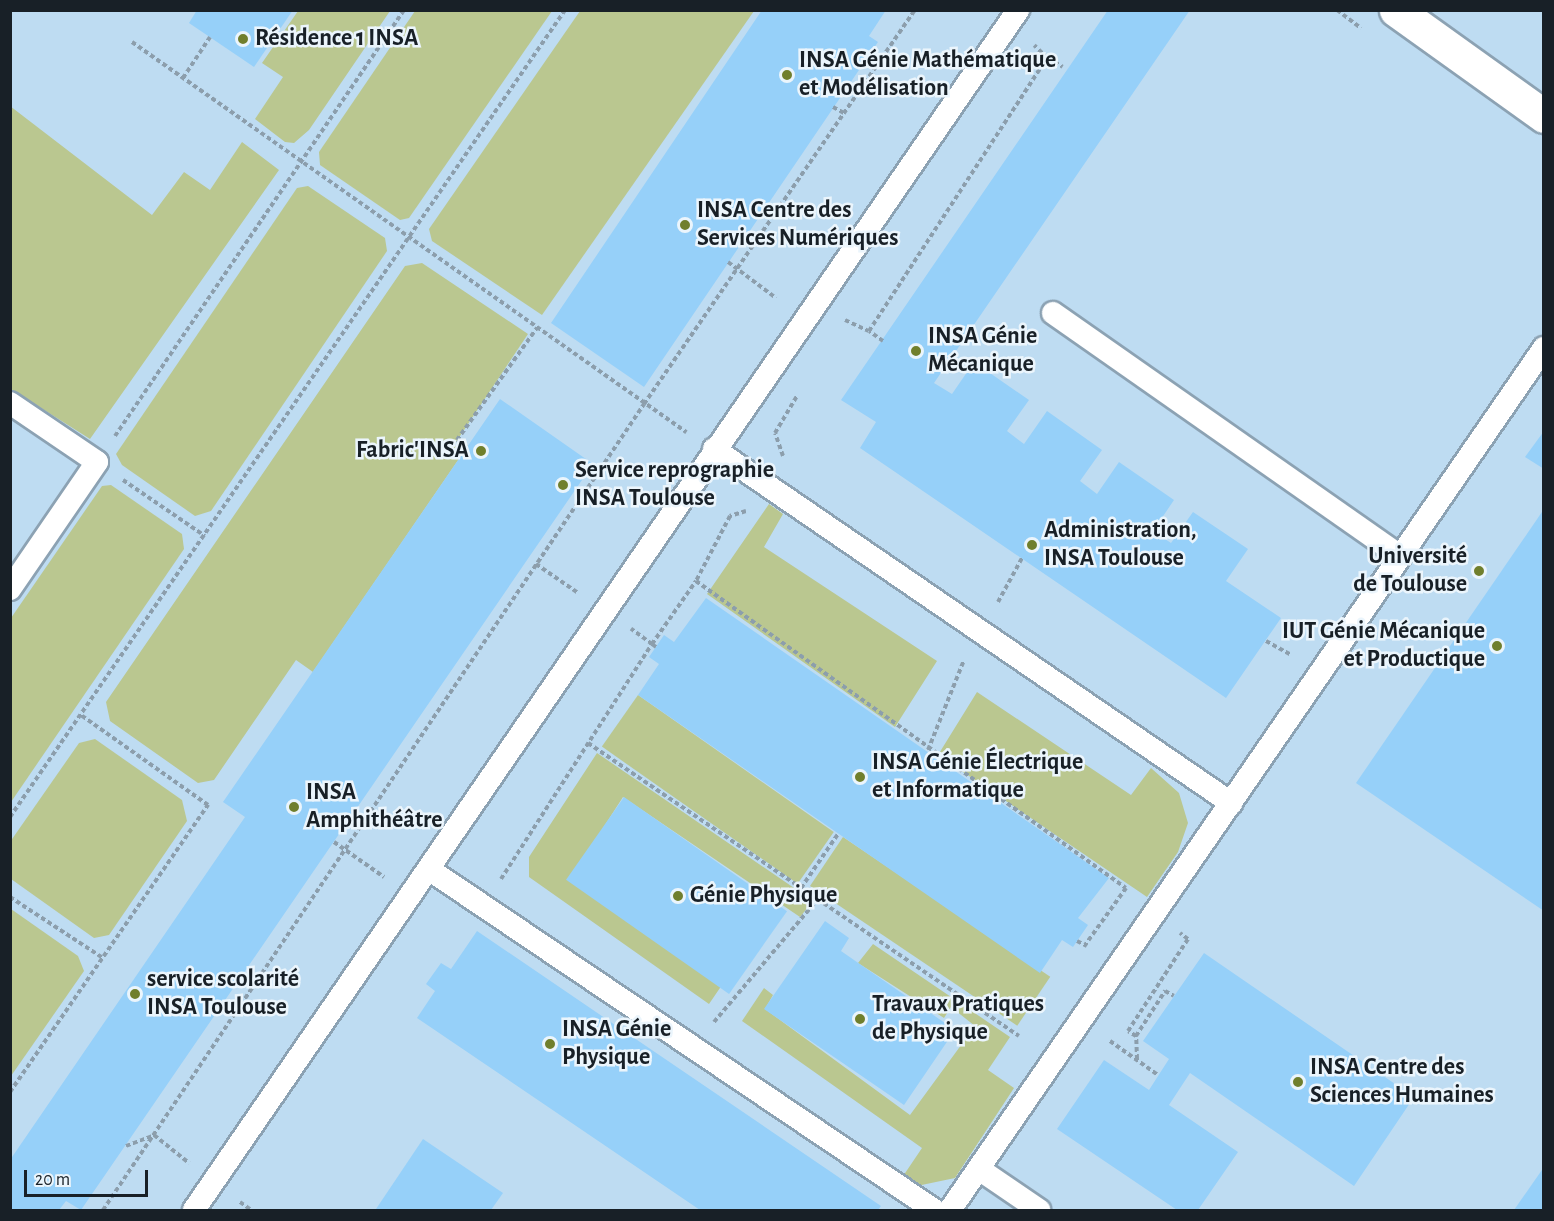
<!DOCTYPE html>
<html>
<head>
<meta charset="utf-8">
<style>
	body { margin:0 }
	#map { position:relative; width:1554px; height:1221px; overflow:hidden; background:#d2eafc; font-family:"Alegreya Sans",sans-serif }
	div>[style] { position:absolute }
	.built>* { inset:0; background:#bedcf2; transform-origin:0 0 }
	.green>* { inset:0; background:#bac790; transform-origin:0 0 }
	.building>* { inset:0; background:#96d0f9; transform-origin:0 0 }
	.path>* { height:4px; margin-top:-2px; transform-origin:0; background:repeating-linear-gradient(90deg,#8c9eac 0 4.5px,transparent 0 7.5px) }
	.roads { filter:drop-shadow(2px 0 #8ca2b3) drop-shadow(-2px 0 #8ca2b3) drop-shadow(0 2px #8ca2b3) drop-shadow(0 -2px #8ca2b3) }
	.service>* { height:22px; margin:-11px; padding:0 11px; transform-origin:11px; border-radius:11px; background:#fff }
	.minor>* { height:33px; margin:-16.5px; padding:0 16.5px; transform-origin:16.5px; border-radius:16.5px; background:#fff }
	.dots>* { width:16px; height:16px; translate:-50% -50%; box-sizing:border-box; border:3px solid #ebf5fc; border-radius:50% }
	span { translate:-50% -50%; white-space:nowrap; text-align:center; line-height:1.15; -webkit-text-stroke:5px #ebf5fc; paint-order:stroke }
	.poi-label { font-size:24px; color:#182027; font-weight:700 }
	.left { translate:0 -50%; text-align:left }
	.right { translate:-100% -50%; text-align:right }
	.frame { position:absolute; inset:0; border:12px solid #182027; pointer-events:none }
	.scale { position:absolute; left:24px; top:1170px; width:124px; height:27px; box-sizing:border-box; border:3px solid #182027; border-top:0; padding-left:8px; font-size:18px; line-height:21px; white-space:nowrap; color:#182027; -webkit-text-stroke:4px #ebf5fc; paint-order:stroke }
</style>
</head>
<body>
<div id="map">
	<div class="built">
		<i style="left:10px;top:11px;width:1533px;height:1199px"></i>
	</div>
	<div class="green">
		<i style="clip-path:polygon(298px 11px,390px 11px,309px 130px,294px 143px,285px 142px,255px 119px,283px 77px,262px 63px)"></i>
		<i style="clip-path:polygon(415px 11px,552px 11px,409px 218px,400px 220px,320px 165px,319px 152px)"></i>
		<i style="clip-path:polygon(580px 11px,754px 11px,542px 315px,432px 241px,429px 229px)"></i>
		<i style="clip-path:polygon(10px 106px,152px 215px,184px 172px,210px 190px,242px 142px,279px 170px,90px 439px,11px 389px)"></i>
		<i style="clip-path:polygon(308px 186px,385px 238px,387px 251px,211px 511px,195px 516px,122px 465px,116px 454px,297px 188px)"></i>
		<i style="clip-path:polygon(422px 263px,528px 334px,454px 445px,463px 453px,313px 672px,296px 660px,214px 780px,198px 783px,110px 721px,106px 702px,405px 266px)"></i>
		<i style="clip-path:polygon(111px 485px,182px 534px,184px 549px,11px 802px,11px 618px,102px 486px)"></i>
		<i style="clip-path:polygon(769px 504px,783px 514px,764px 547px,937px 661px,895px 727px,707px 594px)"></i>
		<i style="clip-path:polygon(977px 692px,1131px 795px,1151px 768px,1179px 793px,1188px 823px,1178px 852px,1147px 897px,938px 755px)"></i>
		<i style="left:638px;top:695px;width:239px;height:63px;rotate:35deg"></i>
		<i style="clip-path:polygon(95px 739px,182px 800px,187px 821px,109px 935px,94px 938px,11px 879px,10px 842px,79px 743px)"></i>
		<i style="clip-path:polygon(597px 753px,813px 901px,800px 917px,623px 797px,569px 881px,722px 985px,709px 1004px,529px 877px,529px 857px)"></i>
		<i style="left:843px;top:837px;width:250px;height:59px;rotate:34deg"></i>
		<i style="clip-path:polygon(11px 909px,78px 956px,84px 971px,11px 1076px)"></i>
		<i style="clip-path:polygon(873px 944px,1010px 1037px,988px 1070px,1014px 1088px,955px 1178px,893px 1191px,922px 1148px,742px 1021px,764px 988px,773px 995px,765px 1009px,910px 1115px,975px 1026px,951px 1007px,944px 1018px,858px 963px)"></i>
	</div>
	<div class="building">
		<i style="clip-path:polygon(197px 10px,293px 10px,254px 67px,189px 23px)"></i>
		<i style="clip-path:polygon(762px 10px,886px 10px,869px 36px,878px 42px,644px 387px,551px 323px)"></i>
		<i style="clip-path:polygon(1108px 10px,1190px 10px,934px 383px,952px 394px,974px 362px,1029px 400px,1007px 431px,1024px 444px,1047px 411px,1102px 450px,1080px 481px,1097px 494px,1119px 462px,1174px 500px,1153px 531px,1171px 543px,1193px 512px,1248px 549px,1226px 581px,1281px 618px,1226px 698px,860px 448px,876px 422px,841px 400px)"></i>
		<i style="clip-path:polygon(500px 399px,593px 464px,81px 1210px,66px 1201px,59px 1210px,10px 1210px,10px 1160px,245px 817px,223px 802px)"></i>
		<i style="clip-path:polygon(1544px 431px,1544px 469px,1525px 457px)"></i>
		<i style="clip-path:polygon(1544px 509px,1544px 911px,1356px 783px)"></i>
		<i style="clip-path:polygon(706px 598px,1109px 878px,1078px 918px,1088px 925px,1073px 947px,1062px 940px,1040px 973px,638px 695px,659px 664px,649px 657px,664px 635px,674px 642px)"></i>
		<i style="left:624px;top:797px;width:199px;height:101px;rotate:35deg"></i>
		<i style="clip-path:polygon(825px 921px,849px 938px,841px 951px,955px 1030px,904px 1105px,764px 1009px)"></i>
		<i style="clip-path:polygon(477px 931px,881px 1206px,878px 1210px,700px 1210px,417px 1018px,435px 991px,426px 984px,441px 963px,451px 969px)"></i>
		<i style="clip-path:polygon(1204px 953px,1414px 1097px,1354px 1186px,1190px 1073px,1169px 1105px,1238px 1152px,1198px 1210px,1177px 1210px,1057px 1129px,1104px 1060px,1149px 1090px,1169px 1059px,1143px 1041px)"></i>
		<i style="clip-path:polygon(423px 1139px,503px 1193px,491px 1210px,376px 1209px)"></i>
		<i style="clip-path:polygon(1544px 1167px,1544px 1210px,1514px 1210px)"></i>
	</div>
	<div class="path">
		<i style="left:1337px;top:10px;width:30px;rotate:37deg"></i>
		<i style="left:132px;top:42px;width:678px;rotate:35.14deg"></i>
		<i style="left:1048px;top:58px;width:17px;rotate:31deg"></i>
		<i style="left:183px;top:78px;width:49px;rotate:-56.6deg"></i>
		<i style="left:833px;top:107px;width:13px;rotate:29deg"></i>
		<i style="left:728px;top:262px;width:60px;rotate:36.9deg"></i>
		<i style="left:845px;top:320px;width:26px;rotate:25deg"></i>
		<i style="left:883px;top:341px;width:17px;rotate:-144deg"></i>
		<i style="left:869px;top:331px;width:326px;rotate:-56.9deg"></i>
		<i style="left:1047px;top:58px;width:18px;rotate:-135deg"></i>
		<i style="left:115px;top:436px;width:515px;rotate:-55.85deg"></i>
		<i style="left:467px;top:447px;width:12px;rotate:-145deg"></i>
		<i style="left:457px;top:440px;width:138px;rotate:-54.5deg"></i>
		<i style="left:783px;top:456px;width:24px;rotate:-109deg"></i>
		<i style="left:775px;top:433px;width:43px;rotate:-59.3deg"></i>
		<i style="left:123px;top:480px;width:99px;rotate:34.3deg"></i>
		<i style="left:746px;top:511px;width:17px;rotate:163deg"></i>
		<i style="left:730px;top:516px;width:73px;rotate:117.6deg"></i>
		<i style="left:696px;top:581px;width:528px;rotate:35.53deg"></i>
		<i style="left:1126px;top:888px;width:70px;rotate:125.7deg"></i>
		<i style="left:536px;top:564px;width:51px;rotate:34.6deg"></i>
		<i style="left:998px;top:602px;width:50px;rotate:-61.4deg"></i>
		<i style="left:1266px;top:641px;width:29px;rotate:29deg"></i>
		<i style="left:656px;top:647px;width:5px;rotate:-143deg"></i>
		<i style="left:652px;top:644px;width:77px;rotate:-55.1deg"></i>
		<i style="left:588px;top:743px;width:521px;rotate:34.21deg"></i>
		<i style="left:928px;top:750px;width:97px;rotate:-68.2deg"></i>
		<i style="left:10px;top:817px;width:979px;rotate:-55.48deg"></i>
		<i style="left:334px;top:842px;width:61px;rotate:35deg"></i>
		<i style="left:501px;top:879px;width:279px;rotate:-57.3deg"></i>
		<i style="left:652px;top:644px;width:26px;rotate:-144deg"></i>
		<i style="left:801px;top:888px;width:65px;rotate:-55.6deg"></i>
		<i style="left:10px;top:897px;width:111px;rotate:33.3deg"></i>
		<i style="left:1077px;top:941px;width:11px;rotate:27deg"></i>
		<i style="left:714px;top:1022px;width:161px;rotate:-49.8deg"></i>
		<i style="left:1136px;top:1036px;width:9px;rotate:-148deg"></i>
		<i style="left:1128px;top:1031px;width:110px;rotate:-56.9deg"></i>
		<i style="left:1188px;top:939px;width:10px;rotate:-143deg"></i>
		<i style="left:1110px;top:1041px;width:59px;rotate:35.3deg"></i>
		<i style="left:1137px;top:1059px;width:23px;rotate:-92deg"></i>
		<i style="left:1136px;top:1036px;width:54px;rotate:-57.2deg"></i>
		<i style="left:1165px;top:991px;width:10px;rotate:29deg"></i>
		<i style="left:10px;top:1092px;width:349px;rotate:-55.4deg"></i>
		<i style="left:208px;top:805px;width:156px;rotate:-144.7deg"></i>
		<i style="left:126px;top:1146px;width:30px;rotate:-21deg"></i>
		<i style="left:154px;top:1135px;width:45px;rotate:38.7deg"></i>
		<i style="left:240px;top:1202px;width:14px;rotate:36deg"></i>
		<i style="left:103px;top:1210px;width:971px;rotate:-56.13deg"></i>
		<i style="left:644px;top:404px;width:478px;rotate:-55.5deg"></i>
	</div>
	<div class="roads">
		<div class="service">
			<i style="left:1053px;top:313px;width:424px;rotate:35deg"></i>
			<i style="left:10px;top:403px;width:105px;rotate:34.1deg"></i>
			<i style="left:97px;top:462px;width:154px;rotate:124.4deg"></i>
			<i style="left:714px;top:449px;width:627px;rotate:34.4deg"></i>
			<i style="left:430px;top:870px;width:608px;rotate:34deg"></i>
			<i style="left:979px;top:1169px;width:73px;rotate:34.3deg"></i>
			<i style="left:194px;top:1210px;width:1456px;rotate:-55.52deg"></i>
			<i style="left:950px;top:1210px;width:1047px;rotate:-55.43deg"></i>
		</div>
		<div class="minor">
			<i style="left:1396px;top:10px;width:182px;rotate:35.6deg"></i>
		</div>
	</div>
	<div class="dots">
		<i style="left:243px;top:39px;background:#707f2d"></i>
		<i style="left:787px;top:75px;background:#707f2d"></i>
		<i style="left:685px;top:225px;background:#707f2d"></i>
		<i style="left:916px;top:351px;background:#707f2d"></i>
		<i style="left:481px;top:451px;background:#707f2d"></i>
		<i style="left:563px;top:485px;background:#707f2d"></i>
		<i style="left:1032px;top:545px;background:#707f2d"></i>
		<i style="left:1479px;top:571px;background:#707f2d"></i>
		<i style="left:1497px;top:646px;background:#707f2d"></i>
		<i style="left:860px;top:777px;background:#707f2d"></i>
		<i style="left:294px;top:807px;background:#707f2d"></i>
		<i style="left:678px;top:896px;background:#707f2d"></i>
		<i style="left:135px;top:994px;background:#707f2d"></i>
		<i style="left:860px;top:1019px;background:#707f2d"></i>
		<i style="left:550px;top:1044px;background:#707f2d"></i>
		<i style="left:1298px;top:1082px;background:#707f2d"></i>
	</div>
	<div class="poi-label">
		<span class="left" style="left:255px;top:39px">Résidence 1 INSA</span>
		<span class="left" style="left:799px;top:75px">INSA Génie Mathématique<br>et Modélisation</span>
		<span class="left" style="left:697px;top:225px">INSA Centre des<br>Services Numériques</span>
		<span class="left" style="left:928px;top:351px">INSA Génie<br>Mécanique</span>
		<span class="right" style="left:469px;top:451px">Fabric'INSA</span>
		<span class="left" style="left:575px;top:485px">Service reprographie<br>INSA Toulouse</span>
		<span class="left" style="left:1044px;top:545px">Administration,<br>INSA Toulouse</span>
		<span class="right" style="left:1467px;top:571px">Université<br>de Toulouse</span>
		<span class="right" style="left:1485px;top:646px">IUT Génie Mécanique<br>et Productique</span>
		<span class="left" style="left:872px;top:777px">INSA Génie Électrique<br>et Informatique</span>
		<span class="left" style="left:306px;top:807px">INSA<br>Amphithéâtre</span>
		<span class="left" style="left:690px;top:896px">Génie Physique</span>
		<span class="left" style="left:147px;top:994px">service scolarité<br>INSA Toulouse</span>
		<span class="left" style="left:872px;top:1019px">Travaux Pratiques<br>de Physique</span>
		<span class="left" style="left:562px;top:1044px">INSA Génie<br>Physique</span>
		<span class="left" style="left:1310px;top:1082px">INSA Centre des<br>Sciences Humaines</span>
	</div>
	<div class="frame"></div>
	<div class="scale">20 m</div>
</div>
</body>
</html>
